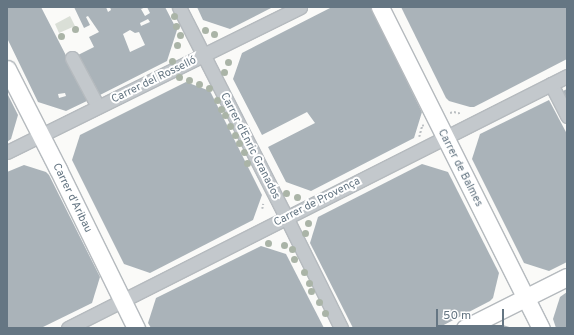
<!DOCTYPE html>
<html>
<head>
<meta charset="utf-8">
<style>
	body { margin:0 }
	#map { position:relative; width:574px; height:335px; overflow:hidden; background:#fafaf8; font-family:Overpass,sans-serif }
	div>[style] { position:absolute }
	.green>* { inset:0; background:#dadfd7 }
	.building>* { inset:0; background:#aab3b9 }
	.path>* { height:1.5px; margin-top:-0.75px; transform-origin:0; background:repeating-linear-gradient(90deg,#bbbfc2 0 2px,transparent 0 4px) }
	.roads { filter:drop-shadow(1px 0 #b5babe) drop-shadow(-1px 0 #b5babe) drop-shadow(0 1px #b5babe) drop-shadow(0 -1px #b5babe) }
	.minor>* { height:13px; margin:-6.5px; padding:0 6.5px; transform-origin:6.5px; border-radius:6.5px; background:#c3c8cc }
	.major>* { height:17px; margin:-8.5px; padding:0 8.5px; transform-origin:8.5px; border-radius:8.5px; background:#fff }
	.trees>* { width:7px; height:7px; margin:-3.5px; border-radius:50%; background:#aab4a7 }
	span { translate:-50% -50%; white-space:nowrap; text-align:center; line-height:1.15; -webkit-text-stroke:4px #fff; paint-order:stroke }
	.street-label { font-size:11px; color:#657683 }
	.frame { position:absolute; inset:0; border:8px solid #657683; pointer-events:none }
	.scale { position:absolute; left:436px; top:309px; width:68px; height:18px; box-sizing:border-box; border:2px solid #657683; border-top:0; padding-left:5px; font-size:12px; line-height:14px; white-space:nowrap; color:#657683; -webkit-text-stroke:3px #fff; paint-order:stroke }
</style>
</head>
<body>
<div id="map">
	<div class="green">
		<i style="clip-path:polygon(70px 16px,75px 26px,59px 33px,55px 24px)"></i>
	</div>
	<div class="building">
		<i style="clip-path:polygon(evenodd,7px 7px,41px 7px,89px 100px,66px 111px,38px 102px,7px 38px,7px 7px,65px 93px,66px 96px,59px 98px,58px 94px,65px 93px)"></i>
		<i style="clip-path:polygon(evenodd,74px 7px,106px 7px,108px 12px,111px 10px,110px 7px,146px 7px,141px 9px,145px 16px,150px 13px,147px 7px,165px 7px,177px 30px,167px 61px,98px 96px,76px 56px,94px 47px,89px 37px,99px 32px,88px 16px,86px 17px,90px 25px,84px 28px,74px 7px,148px 19px,150px 22px,141px 26px,140px 23px,148px 19px,74px 7px,130px 30px,135px 33px,139px 32px,145px 45px,130px 52px,123px 34px,130px 30px)"></i>
		<i style="clip-path:polygon(197px 7px,273px 7px,230px 29px,203px 20px)"></i>
		<i style="clip-path:polygon(332px 7px,371px 8px,422px 112px,414px 138px,311px 191px,286px 182px,268px 147px,315px 123px,307px 112px,262px 135px,233px 79px,242px 53px)"></i>
		<i style="clip-path:polygon(401px 7px,567px 7px,567px 59px,474px 107px,470px 107px,449px 101px,446px 98px)"></i>
		<i style="clip-path:polygon(186px 82px,210px 91px,262px 195px,253px 220px,150px 273px,124px 264px,72px 160px,80px 135px)"></i>
		<i style="clip-path:polygon(567px 89px,567px 108px,559px 93px)"></i>
		<i style="clip-path:polygon(7px 93px,18px 115px,11px 139px,7px 142px)"></i>
		<i style="clip-path:polygon(549px 100px,567px 134px,567px 262px,549px 271px,524px 263px,472px 159px,480px 134px)"></i>
		<i style="clip-path:polygon(422px 164px,448px 172px,499px 273px,493px 298px,490px 301px,438px 328px,353px 328px,310px 243px,318px 217px)"></i>
		<i style="clip-path:polygon(24px 165px,46px 172px,49px 175px,100px 277px,92px 303px,41px 328px,7px 328px,7px 172px)"></i>
		<i style="clip-path:polygon(261px 246px,286px 254px,324px 328px,151px 328px,148px 323px,156px 298px)"></i>
		<i style="clip-path:polygon(567px 292px,567px 328px,556px 328px,553px 319px,560px 297px)"></i>
		<i style="clip-path:polygon(503px 325px,512px 328px,497px 328px)"></i>
	</div>
	<div class="path">
		<i style="left:450px;top:113px;width:4px;rotate:-14deg"></i>
		<i style="left:454px;top:112px;width:8px;rotate:14deg"></i>
		<i style="left:419px;top:137px;width:11px;rotate:-75deg"></i>
		<i style="left:422px;top:126px;width:2px;rotate:-27deg"></i>
		<i style="left:262px;top:209px;width:5px;rotate:-79deg"></i>
	</div>
	<div class="roads">
		<div class="minor">
			<i style="left:179px;top:7px;width:240px;rotate:63deg"></i>
			<i style="left:288px;top:221px;width:119px;rotate:63.6deg"></i>
			<i style="left:72px;top:58px;width:49px;rotate:61.9deg"></i>
			<i style="left:551px;top:84px;width:36px;rotate:63deg"></i>
			<i style="left:7px;top:152px;width:327px;rotate:-26.3deg"></i>
			<i style="left:68px;top:328px;width:559px;rotate:-26.79deg"></i>
		</div>
		<div class="major">
			<i style="left:380px;top:7px;width:359px;rotate:63.4deg"></i>
			<i style="left:7px;top:69px;width:112px;rotate:63deg"></i>
			<i style="left:58px;top:169px;width:177px;rotate:63.9deg"></i>
			<i style="left:465px;top:328px;width:114px;rotate:-26.6deg"></i>
		</div>
	</div>
	<div class="trees">
		<i style="left:174px;top:16px"></i>
		<i style="left:176px;top:26px"></i>
		<i style="left:75px;top:29px"></i>
		<i style="left:205px;top:30px"></i>
		<i style="left:214px;top:34px"></i>
		<i style="left:180px;top:35px"></i>
		<i style="left:61px;top:36px"></i>
		<i style="left:177px;top:45px"></i>
		<i style="left:172px;top:61px"></i>
		<i style="left:228px;top:62px"></i>
		<i style="left:224px;top:72px"></i>
		<i style="left:179px;top:77px"></i>
		<i style="left:189px;top:80px"></i>
		<i style="left:199px;top:84px"></i>
		<i style="left:209px;top:88px"></i>
		<i style="left:217px;top:100px"></i>
		<i style="left:221px;top:109px"></i>
		<i style="left:225px;top:115px"></i>
		<i style="left:230px;top:126px"></i>
		<i style="left:235px;top:135px"></i>
		<i style="left:239px;top:143px"></i>
		<i style="left:244px;top:152px"></i>
		<i style="left:247px;top:163px"></i>
		<i style="left:286px;top:193px"></i>
		<i style="left:297px;top:197px"></i>
		<i style="left:308px;top:223px"></i>
		<i style="left:305px;top:233px"></i>
		<i style="left:268px;top:243px"></i>
		<i style="left:284px;top:245px"></i>
		<i style="left:292px;top:249px"></i>
		<i style="left:294px;top:259px"></i>
		<i style="left:304px;top:272px"></i>
		<i style="left:309px;top:283px"></i>
		<i style="left:311px;top:291px"></i>
		<i style="left:319px;top:302px"></i>
		<i style="left:325px;top:313px"></i>
	</div>
	<div class="street-label">
		<span style="left:154px;top:80px;rotate:-26deg">Carrer del Rosselló</span>
		<span style="left:250px;top:146px;rotate:63deg">Carrer d'Enric Granados</span>
		<span style="left:460px;top:168px;rotate:63deg">Carrer de Balmes</span>
		<span style="left:72px;top:198px;rotate:64deg">Carrer d'Aribau</span>
		<span style="left:317px;top:202px;rotate:-27deg">Carrer de Provença</span>
	</div>
	<div class="frame"></div>
	<div class="scale">50 m</div>
</div>
</body>
</html>
